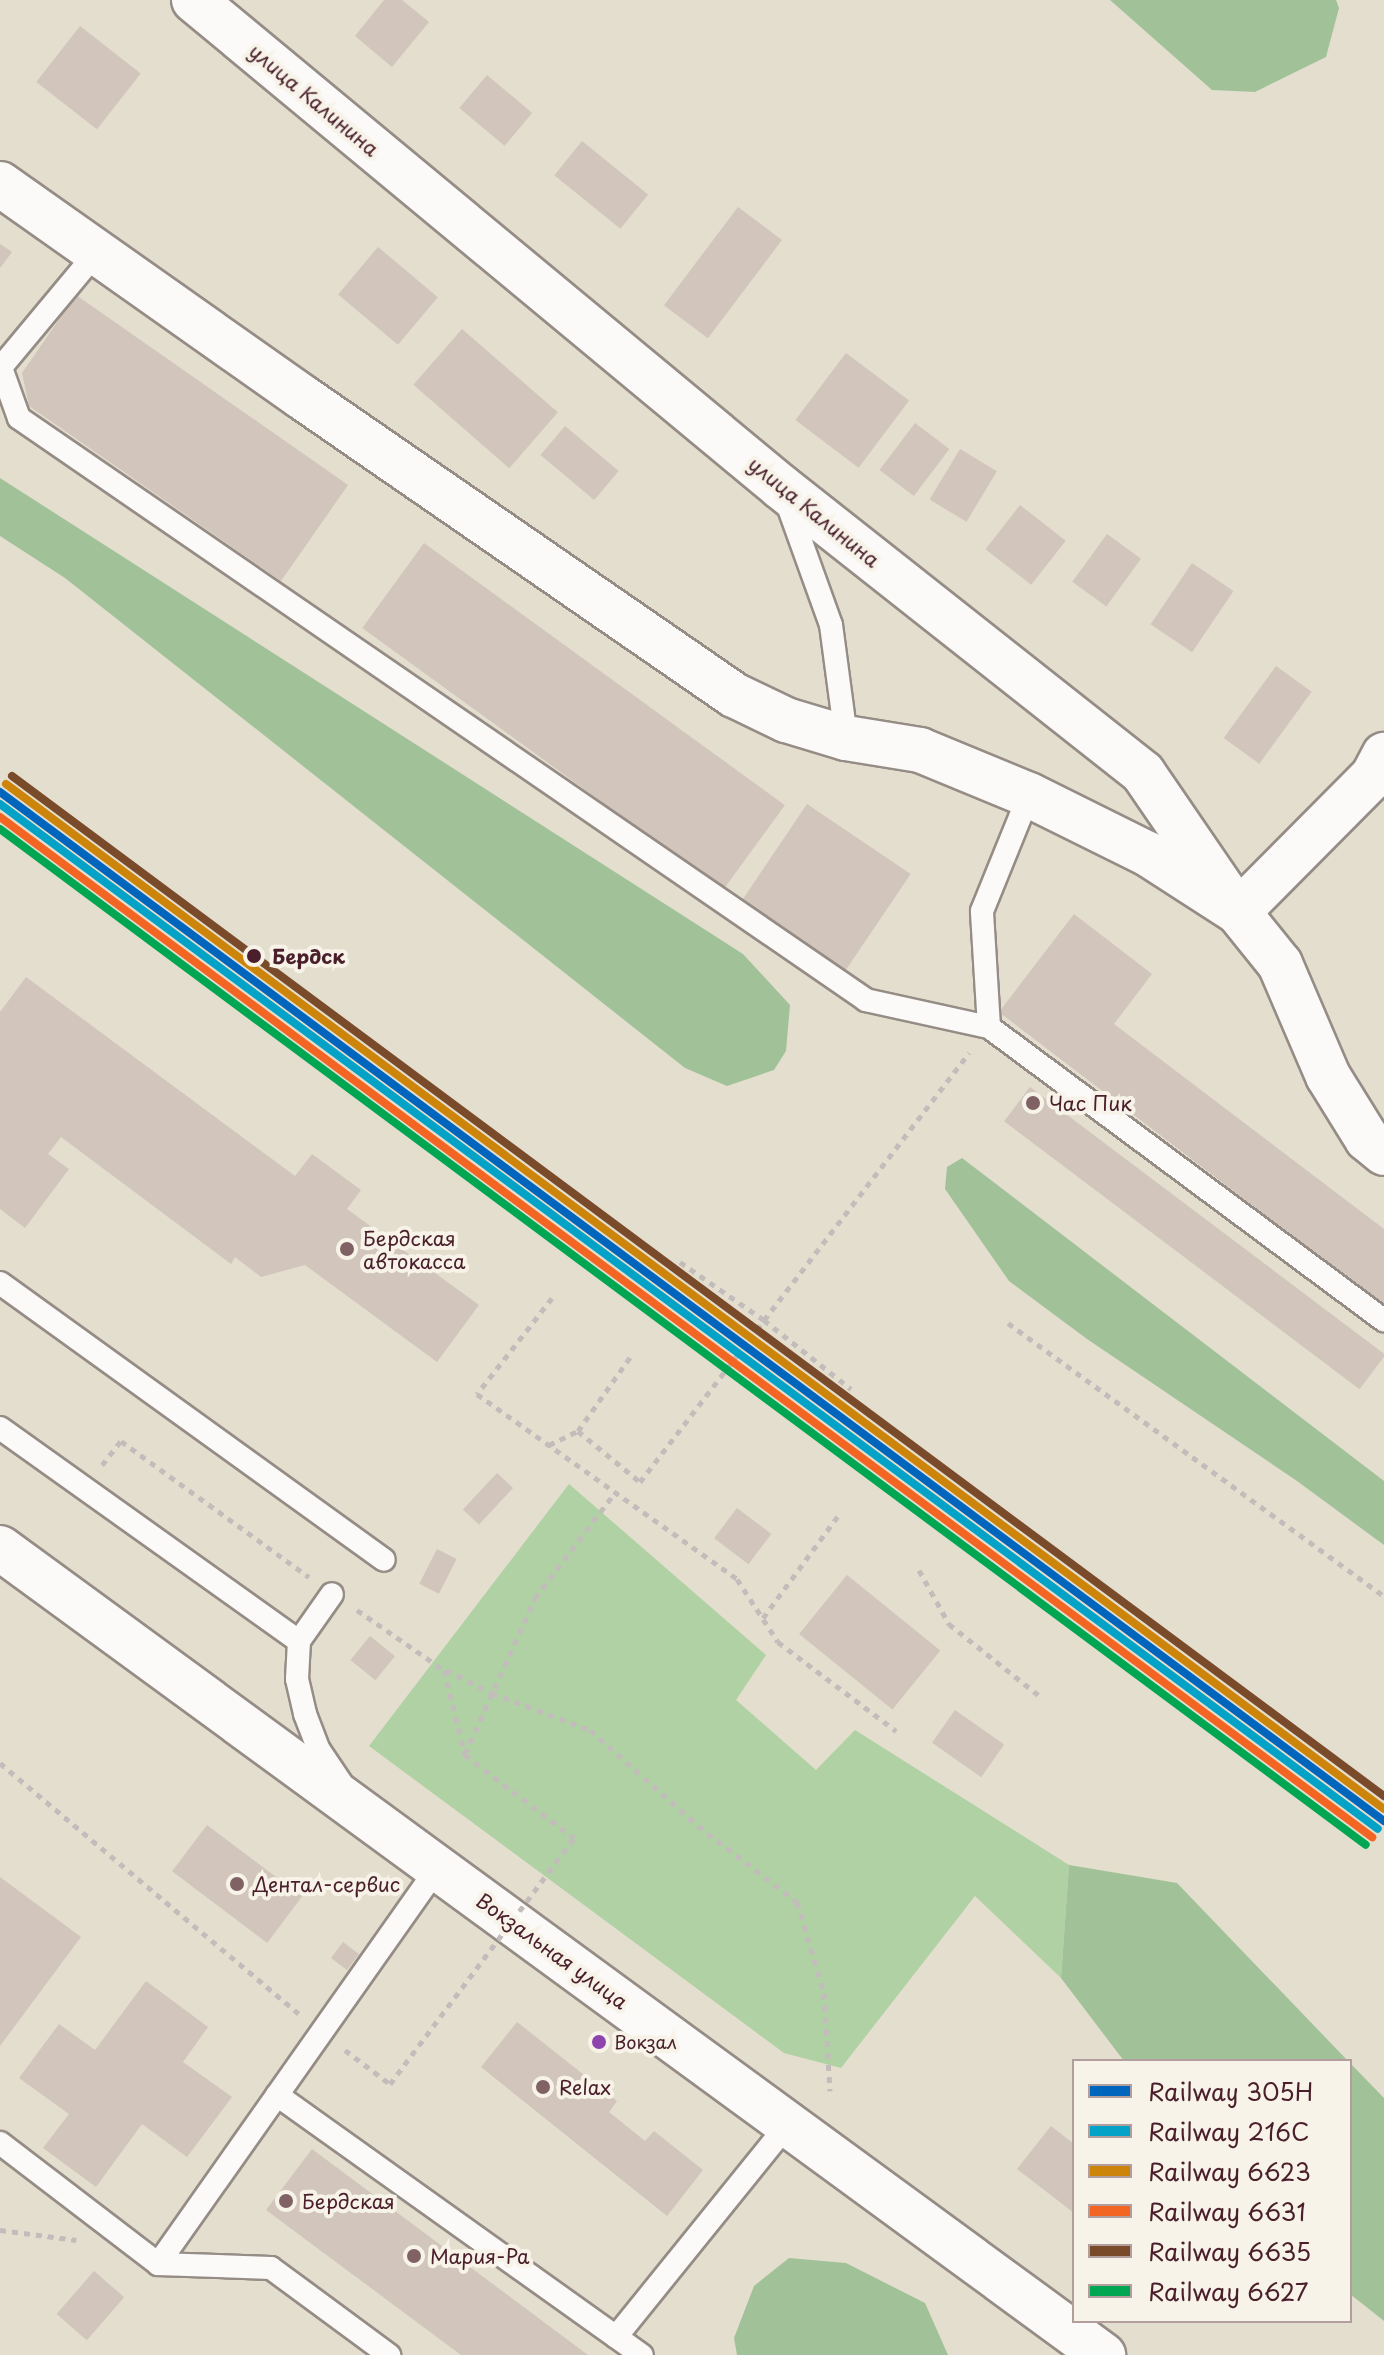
<!DOCTYPE html>
<html>
<head>
<meta charset="utf-8">
<style>
	body { margin:0 }
	#map { position:relative; width:1384px; height:2355px; overflow:hidden; background:#e4dece; font-family:"Playpen Sans",sans-serif }
	div>[style] { position:absolute }
	.green>* { inset:0; background:#afd1a3 }
	.forest>* { inset:0; background:#a1c299 }
	.building>* { inset:0; background:#d1c5bc; transform-origin:0 0 }
	.path>* { height:5px; margin-top:-2.5px; transform-origin:0; background:repeating-linear-gradient(90deg,#c2bcba 0 6px,transparent 0 12px) }
	.roads { filter:drop-shadow(2px 0 #968c86) drop-shadow(-2px 0 #968c86) drop-shadow(0 2px #968c86) drop-shadow(0 -2px #968c86) }
	.service>* { height:22px; margin:-11px; padding:0 11px; transform-origin:11px; border-radius:11px; background:#fbfaf8 }
	.minor>* { height:44px; margin:-22px; padding:0 22px; transform-origin:22px; border-radius:22px; background:#fbfaf8 }
	.tertiary>* { height:44px; margin:-22px; padding:0 22px; transform-origin:22px; border-radius:22px; background:#fbfaf8 }
	.trunk>* { height:44px; margin:-22px; padding:0 22px; transform-origin:22px; border-radius:22px; background:#fbfaf8 }
	.path-bridge>* { height:5px; margin-top:-2.5px; transform-origin:0; background:repeating-linear-gradient(90deg,#c2bcba 0 6px,transparent 0 12px) }
	.rail-1>* { height:8px; margin:-4px; padding:0 4px; transform-origin:4px; border-radius:4px; background:#0065bd }
	.rail-2>* { height:8px; margin:-4px; padding:0 4px; transform-origin:4px; border-radius:4px; background:#04a2c6 }
	.rail-3>* { height:8px; margin:-4px; padding:0 4px; transform-origin:4px; border-radius:4px; background:#cc840b }
	.rail-4>* { height:8px; margin:-4px; padding:0 4px; transform-origin:4px; border-radius:4px; background:#f26522 }
	.rail-5>* { height:8px; margin:-4px; padding:0 4px; transform-origin:4px; border-radius:4px; background:#7a4b2a }
	.rail-6>* { height:8px; margin:-4px; padding:0 4px; transform-origin:4px; border-radius:4px; background:#00a651 }
	.dots>* { width:22px; height:22px; translate:-50% -50%; box-sizing:border-box; border:4px solid #f7f3e8; border-radius:50% }
	span { translate:-50% -50%; white-space:nowrap; text-align:center; line-height:1.15; -webkit-text-stroke:8px #f7f3e8; paint-order:stroke }
	.bus-label { font-size:18px; color:#4a1f2b }
	.left { translate:0 -50%; text-align:left }
	.street-label { font-size:20px; color:#4a1f2b }
	.stop-label { font-size:20px; color:#4a1f2b; font-weight:700 }
	.poi-label { font-size:20px; color:#4a1f2b }
	.legend { position:absolute; left:1072px; top:2059px; width:280px; height:264px; box-sizing:border-box; background:#f7f3e8; border:2px solid #b29e9c; margin:0; padding:10px 14px; list-style:none; font-size:24px; color:#4a1f2b }
	.legend li { display:flex; align-items:center; gap:16px; height:40px }
	.legend b { width:40px; border:2px solid #b29e9c }
</style>
</head>
<body>
<div id="map">
	<div class="green">
		<i style="clip-path:polygon(569px 1484px,766px 1655px,736px 1700px,816px 1770px,855px 1730px,1069px 1865px,1061px 1978px,975px 1896px,841px 2068px,784px 2053px,369px 1746px)"></i>
	</div>
	<div class="forest">
		<i style="clip-path:polygon(1110px 0,1336px 0,1339px 8px,1326px 57px,1255px 92px,1212px 90px)"></i>
		<i style="clip-path:polygon(0 478px,743px 954px,790px 1005px,786px 1051px,774px 1070px,727px 1086px,685px 1068px,65px 578px,0 536px)"></i>
		<i style="clip-path:polygon(962px 1158px,1384px 1481px,1384px 1545px,1297px 1481px,1087px 1339px,1009px 1281px,945px 1189px,947px 1167px)"></i>
		<i style="clip-path:polygon(1069px 1865px,1177px 1883px,1348px 2061px,1124px 2061px,1061px 1978px)"></i>
		<i style="clip-path:polygon(1350px 2063px,1384px 2098px,1384px 2321px,1350px 2294px)"></i>
		<i style="clip-path:polygon(789px 2258px,846px 2263px,925px 2303px,948px 2355px,737px 2355px,734px 2338px,754px 2286px)"></i>
	</div>
	<div class="building">
		<i style="clip-path:polygon(384px 0,402px 0,429px 22px,392px 67px,355px 36px)"></i>
		<i style="left:80px;top:26px;width:77px;height:71px;rotate:38deg"></i>
		<i style="left:487px;top:75px;width:59px;height:43px;rotate:40deg"></i>
		<i style="left:582px;top:141px;width:85px;height:44px;rotate:39deg"></i>
		<i style="left:738px;top:207px;width:55px;height:123px;rotate:37deg"></i>
		<i style="clip-path:polygon(0 244px,12px 252px,0 268px)"></i>
		<i style="left:378px;top:247px;width:78px;height:62px;rotate:40deg"></i>
		<i style="clip-path:polygon(76px 295px,348px 485px,281px 581px,29px 406px,22px 373px)"></i>
		<i style="left:462px;top:329px;width:127px;height:74px;rotate:41deg"></i>
		<i style="left:846px;top:353px;width:79px;height:84px;rotate:37deg"></i>
		<i style="left:915px;top:423px;width:43px;height:59px;rotate:37deg"></i>
		<i style="left:565px;top:426px;width:70px;height:38px;rotate:40deg"></i>
		<i style="left:960px;top:449px;width:43px;height:59px;rotate:31deg"></i>
		<i style="left:1020px;top:505px;width:58px;height:56px;rotate:38deg"></i>
		<i style="left:1107px;top:534px;width:42px;height:59px;rotate:36deg"></i>
		<i style="left:424px;top:543px;width:446px;height:105px;rotate:36deg"></i>
		<i style="left:1192px;top:563px;width:50px;height:74px;rotate:34deg"></i>
		<i style="left:1276px;top:666px;width:44px;height:89px;rotate:36deg"></i>
		<i style="left:807px;top:804px;width:125px;height:125px;rotate:34deg"></i>
		<i style="clip-path:polygon(1074px 914px,1152px 974px,1114px 1024px,1384px 1229px,1384px 1306px,999px 1012px)"></i>
		<i style="clip-path:polygon(26px 977px,295px 1176px,312px 1154px,361px 1190px,347px 1209px,479px 1305px,437px 1362px,305px 1265px,261px 1277px,235px 1257px,231px 1264px,61px 1137px,48px 1154px,69px 1169px,25px 1228px,0 1209px,0 1012px)"></i>
		<i style="left:1030px;top:1087px;width:445px;height:43px;rotate:37deg"></i>
		<i style="left:497px;top:1473px;width:22px;height:50px;rotate:43deg"></i>
		<i style="left:737px;top:1508px;width:43px;height:38px;rotate:37deg"></i>
		<i style="left:437px;top:1549px;width:22px;height:39px;rotate:27deg"></i>
		<i style="left:847px;top:1575px;width:120px;height:76px;rotate:39deg"></i>
		<i style="left:370px;top:1636px;width:32px;height:31px;rotate:39deg"></i>
		<i style="left:955px;top:1710px;width:60px;height:40px;rotate:35deg"></i>
		<i style="left:207px;top:1825px;width:119px;height:58px;rotate:37deg"></i>
		<i style="clip-path:polygon(0 1877px,81px 1937px,0 2046px)"></i>
		<i style="left:343px;top:1942px;width:20px;height:20px;rotate:37deg"></i>
		<i style="clip-path:polygon(146px 1981px,208px 2027px,183px 2062px,232px 2097px,187px 2157px,142px 2124px,96px 2187px,43px 2148px,69px 2114px,19px 2078px,59px 2024px,95px 2050px)"></i>
		<i style="clip-path:polygon(517px 2022px,617px 2101px,609px 2112px,645px 2141px,654px 2131px,703px 2170px,667px 2216px,481px 2067px)"></i>
		<i style="clip-path:polygon(1051px 2126px,1074px 2144px,1074px 2213px,1017px 2169px)"></i>
		<i style="clip-path:polygon(312px 2149px,588px 2355px,461px 2355px,266px 2210px)"></i>
		<i style="left:94px;top:2271px;width:40px;height:57px;rotate:41deg"></i>
	</div>
	<div class="path">
		<i style="left:680px;top:1262px;width:102px;rotate:34.6deg"></i>
		<i style="left:764px;top:1320px;width:111px;rotate:38.4deg"></i>
		<i style="left:552px;top:1298px;width:122px;rotate:128deg"></i>
		<i style="left:477px;top:1394px;width:319px;rotate:35.4deg"></i>
		<i style="left:737px;top:1579px;width:75px;rotate:56.9deg"></i>
		<i style="left:778px;top:1642px;width:148px;rotate:37deg"></i>
		<i style="left:1008px;top:1323px;width:465px;rotate:36deg"></i>
		<i style="left:578px;top:1431px;width:80px;rotate:39.4deg"></i>
		<i style="left:640px;top:1482px;width:541px;rotate:-52.52deg"></i>
		<i style="left:549px;top:1445px;width:32px;rotate:-26deg"></i>
		<i style="left:578px;top:1431px;width:92px;rotate:-54.8deg"></i>
		<i style="left:102px;top:1465px;width:31px;rotate:-52deg"></i>
		<i style="left:121px;top:1441px;width:232px;rotate:35.9deg"></i>
		<i style="left:919px;top:1570px;width:62px;rotate:60.9deg"></i>
		<i style="left:949px;top:1624px;width:119px;rotate:38.5deg"></i>
		<i style="left:357px;top:1610px;width:106px;rotate:34.6deg"></i>
		<i style="left:444px;top:1670px;width:88px;rotate:76.1deg"></i>
		<i style="left:465px;top:1755px;width:137px;rotate:37.3deg"></i>
		<i style="left:763px;top:1618px;width:132px;rotate:-53.7deg"></i>
		<i style="left:446px;top:1670px;width:51px;rotate:26.6deg"></i>
		<i style="left:492px;top:1693px;width:105px;rotate:20.7deg"></i>
		<i style="left:590px;top:1730px;width:144px;rotate:41.6deg"></i>
		<i style="left:698px;top:1826px;width:125px;rotate:37.5deg"></i>
		<i style="left:797px;top:1902px;width:95px;rotate:73.5deg"></i>
		<i style="left:824px;top:1993px;width:98px;rotate:86.5deg"></i>
		<i style="left:465px;top:1754px;width:171px;rotate:-65.8deg"></i>
		<i style="left:535px;top:1598px;width:131px;rotate:-52.8deg"></i>
		<i style="left:0;top:1763px;width:390px;rotate:40deg"></i>
		<i style="left:345px;top:2050px;width:56px;rotate:37.1deg"></i>
		<i style="left:0;top:2230px;width:77px;rotate:7.5deg"></i>
	</div>
	<div class="roads">
		<div class="service">
			<i style="left:0;top:365px;width:56px;rotate:70.3deg"></i>
			<i style="left:19px;top:418px;width:1028px;rotate:34.49deg"></i>
			<i style="left:866px;top:1000px;width:126px;rotate:12.4deg"></i>
			<i style="left:989px;top:1027px;width:492px;rotate:36.6deg"></i>
			<i style="left:2px;top:366px;width:147px;rotate:-50.2deg"></i>
			<i style="left:786px;top:500px;width:133px;rotate:70.2deg"></i>
			<i style="left:831px;top:625px;width:114px;rotate:82.4deg"></i>
			<i style="left:989px;top:1027px;width:116px;rotate:-93.5deg"></i>
			<i style="left:982px;top:911px;width:125px;rotate:-67.9deg"></i>
			<i style="left:0;top:1283px;width:473px;rotate:35.8deg"></i>
			<i style="left:0;top:1428px;width:367px;rotate:35.5deg"></i>
			<i style="left:299px;top:1641px;width:38px;rotate:93deg"></i>
			<i style="left:297px;top:1679px;width:36px;rotate:77deg"></i>
			<i style="left:305px;top:1714px;width:39px;rotate:69deg"></i>
			<i style="left:319px;top:1750px;width:40px;rotate:56deg"></i>
			<i style="left:299px;top:1641px;width:57px;rotate:-54.9deg"></i>
			<i style="left:277px;top:2095px;width:448px;rotate:35.5deg"></i>
			<i style="left:0;top:2143px;width:199px;rotate:37.4deg"></i>
			<i style="left:158px;top:2264px;width:113px;rotate:2deg"></i>
			<i style="left:271px;top:2268px;width:147px;rotate:36.4deg"></i>
			<i style="left:158px;top:2264px;width:486px;rotate:-54.8deg"></i>
			<i style="left:616px;top:2337px;width:274px;rotate:-51.1deg"></i>
		</div>
		<div class="minor">
			<i style="left:194px;top:0;width:763px;rotate:39.68deg"></i>
			<i style="left:781px;top:487px;width:461px;rotate:38.3deg"></i>
			<i style="left:1143px;top:773px;width:168px;rotate:55.6deg"></i>
			<i style="left:1238px;top:912px;width:192px;rotate:-45.2deg"></i>
			<i style="left:1373px;top:776px;width:24px;rotate:-62deg"></i>
		</div>
		<div class="tertiary">
			<i style="left:0;top:184px;width:370px;rotate:35.2deg"></i>
			<i style="left:302px;top:397px;width:525px;rotate:34.6deg"></i>
			<i style="left:734px;top:695px;width:58px;rotate:25.7deg"></i>
			<i style="left:786px;top:720px;width:63px;rotate:16.7deg"></i>
			<i style="left:846px;top:738px;width:75px;rotate:9.2deg"></i>
			<i style="left:920px;top:750px;width:118px;rotate:22.4deg"></i>
			<i style="left:1029px;top:795px;width:133px;rotate:26.4deg"></i>
			<i style="left:1148px;top:854px;width:107px;rotate:32.8deg"></i>
			<i style="left:1238px;top:912px;width:67px;rotate:51.1deg"></i>
			<i style="left:1280px;top:964px;width:122px;rotate:66.8deg"></i>
			<i style="left:1328px;top:1076px;width:74px;rotate:58.2deg"></i>
			<i style="left:1367px;top:1139px;width:22px;rotate:39deg"></i>
		</div>
		<div class="trunk">
			<i style="left:0;top:1548px;width:1367px;rotate:36.19deg"></i>
		</div>
	</div>
	<div class="path-bridge">
		<i style="left:390px;top:2084px;width:307px;rotate:-53.2deg"></i>
	</div>
	<div class="rail-1">
		<i style="left:0;top:792px;width:1725px;rotate:36.63deg"></i>
	</div>
	<div class="rail-2">
		<i style="left:0;top:804px;width:1717px;rotate:36.64deg"></i>
	</div>
	<div class="rail-3">
		<i style="left:6px;top:784px;width:1717px;rotate:36.64deg"></i>
	</div>
	<div class="rail-4">
		<i style="left:0;top:817px;width:1710px;rotate:36.63deg"></i>
	</div>
	<div class="rail-5">
		<i style="left:12px;top:776px;width:1710px;rotate:36.63deg"></i>
	</div>
	<div class="rail-6">
		<i style="left:0;top:829px;width:1702px;rotate:36.64deg"></i>
	</div>
	<div class="dots">
		<i style="left:254px;top:956px;background:#4a1f2b"></i>
		<i style="left:1033px;top:1103px;background:#806264"></i>
		<i style="left:347px;top:1249px;background:#806264"></i>
		<i style="left:237px;top:1884px;background:#806264"></i>
		<i style="left:599px;top:2042px;background:#8e44ad"></i>
		<i style="left:543px;top:2087px;background:#806264"></i>
		<i style="left:286px;top:2201px;background:#806264"></i>
		<i style="left:414px;top:2256px;background:#806264"></i>
	</div>
	<div class="bus-label">
		<span class="left" style="left:614px;top:2042px">Вокзал</span>
	</div>
	<div class="street-label">
		<span style="left:314px;top:100px;rotate:40deg">улица Калинина</span>
		<span style="left:814px;top:512px;rotate:39deg">улица Калинина</span>
		<span style="left:552px;top:1951px;rotate:36deg">Вокзальная улица</span>
	</div>
	<div class="stop-label">
		<span class="left" style="left:272px;top:956px">Бердск</span>
	</div>
	<div class="poi-label">
		<span class="left" style="left:1049px;top:1103px">Час Пик</span>
		<span class="left" style="left:363px;top:1250px">Бердская<br>автокасса</span>
		<span class="left" style="left:253px;top:1884px">Дентал-сервис</span>
		<span class="left" style="left:559px;top:2087px">Relax</span>
		<span class="left" style="left:302px;top:2201px">Бердская</span>
		<span class="left" style="left:430px;top:2256px">Мария-Ра</span>
	</div>
	<ul class="legend">
	<li><b style="height:10px;background:#0065bd"></b>Railway 305Н</li>
	<li><b style="height:10px;background:#04a2c6"></b>Railway 216С</li>
	<li><b style="height:10px;background:#cc840b"></b>Railway 6623</li>
	<li><b style="height:10px;background:#f26522"></b>Railway 6631</li>
	<li><b style="height:10px;background:#7a4b2a"></b>Railway 6635</li>
	<li><b style="height:10px;background:#00a651"></b>Railway 6627</li>
	</ul>
</div>
</body>
</html>
